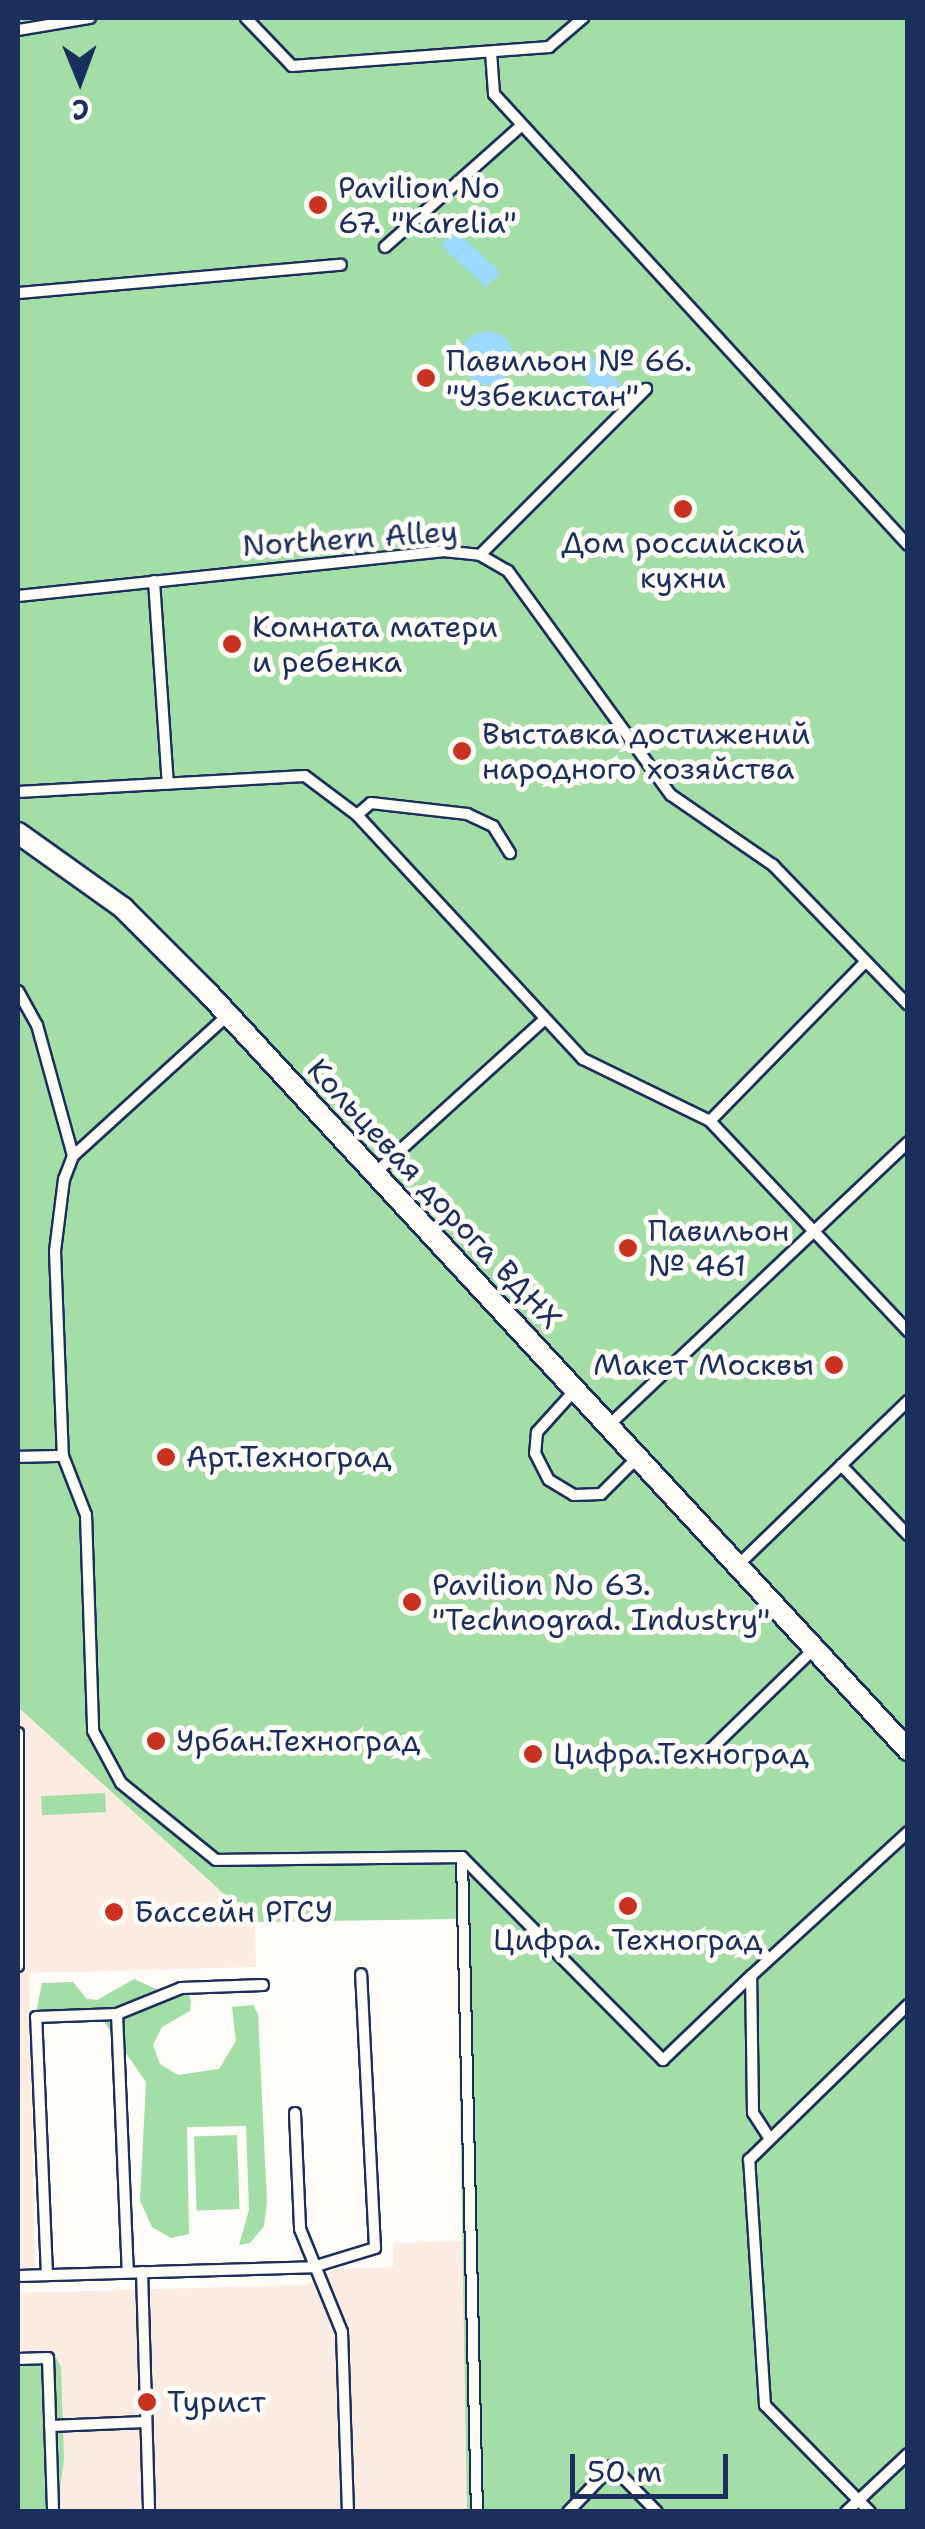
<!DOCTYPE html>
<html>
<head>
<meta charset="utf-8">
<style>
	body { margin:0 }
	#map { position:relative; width:925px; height:2529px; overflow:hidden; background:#fdfcf7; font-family:"Shantell Sans",sans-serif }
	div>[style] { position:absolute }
	.built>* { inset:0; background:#fcebe0 }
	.green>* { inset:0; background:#a2dea5; transform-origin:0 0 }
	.water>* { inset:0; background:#9bdafc; transform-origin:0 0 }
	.round { border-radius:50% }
	.roads { filter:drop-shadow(2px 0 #1b2f5e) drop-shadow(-2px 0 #1b2f5e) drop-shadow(0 2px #1b2f5e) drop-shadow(0 -2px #1b2f5e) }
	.lane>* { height:10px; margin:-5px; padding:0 5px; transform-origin:5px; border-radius:5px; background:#fdfcf7 }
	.street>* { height:20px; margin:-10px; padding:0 10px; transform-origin:10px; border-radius:10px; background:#fdfcf7 }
	.dots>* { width:28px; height:28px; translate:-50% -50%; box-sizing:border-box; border:5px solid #fdfcf7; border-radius:50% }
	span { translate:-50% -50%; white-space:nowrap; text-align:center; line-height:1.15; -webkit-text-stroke:10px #fdfcf7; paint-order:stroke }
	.poi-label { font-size:30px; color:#1b2f5e }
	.left { translate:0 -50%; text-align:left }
	.right { translate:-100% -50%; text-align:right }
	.street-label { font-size:30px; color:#1b2f5e }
	.frame { position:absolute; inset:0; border:20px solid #1b2f5e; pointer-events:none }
	.north { position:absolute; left:30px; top:30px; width:100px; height:100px; -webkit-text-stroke:8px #fdfcf7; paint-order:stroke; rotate:179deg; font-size:28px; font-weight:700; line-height:40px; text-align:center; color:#1b2f5e }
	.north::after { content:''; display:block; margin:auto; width:35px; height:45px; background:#1b2f5e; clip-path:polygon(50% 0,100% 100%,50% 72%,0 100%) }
	.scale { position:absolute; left:570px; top:2454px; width:158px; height:45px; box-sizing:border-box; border:5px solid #1b2f5e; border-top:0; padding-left:12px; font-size:30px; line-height:35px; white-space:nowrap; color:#1b2f5e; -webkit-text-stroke:8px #fdfcf7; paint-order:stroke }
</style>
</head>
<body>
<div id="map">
	<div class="built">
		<i style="clip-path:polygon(18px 1707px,255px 1922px,256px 1967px,29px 1973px,35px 2267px,18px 2268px)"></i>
		<i style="clip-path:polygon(462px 2241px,472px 2511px,18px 2511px,18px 2293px,305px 2285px,335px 2269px,393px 2267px,393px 2243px)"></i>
	</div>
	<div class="green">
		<i style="clip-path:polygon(18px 18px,907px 18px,907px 2511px,467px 2511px,457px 1919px,255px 1922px,18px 1707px)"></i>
		<i style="left:105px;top:1793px;width:19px;height:64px;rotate:87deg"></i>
		<i style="clip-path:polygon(134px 1979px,163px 1992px,182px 1981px,191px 2000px,190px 2011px,162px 2027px,153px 2045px,160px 2064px,178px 2075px,219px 2069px,236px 2041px,232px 2007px,253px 2005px,258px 2014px,267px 2203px,264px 2226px,250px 2243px,239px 2245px,249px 2210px,246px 2126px,187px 2127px,189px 2234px,171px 2238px,152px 2227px,140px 2201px,146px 2082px,100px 2016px,36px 2013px,42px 1983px,73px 1982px,87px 1999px,97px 2000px)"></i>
		<i style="left:237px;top:2135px;width:74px;height:43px;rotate:88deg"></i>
		<i style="clip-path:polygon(31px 2351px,53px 2352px,61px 2367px,64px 2460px,57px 2511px,18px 2512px,18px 2355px)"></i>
	</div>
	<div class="water">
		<i style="left:455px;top:230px;width:62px;height:21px;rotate:43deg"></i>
		<i class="round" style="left:460px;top:331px;width:54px;height:54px"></i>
		<i style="left:583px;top:349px;width:62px;height:21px;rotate:43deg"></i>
	</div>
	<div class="roads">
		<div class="lane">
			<i style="left:246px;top:18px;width:66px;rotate:46.2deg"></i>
			<i style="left:292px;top:66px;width:258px;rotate:-4.2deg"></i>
			<i style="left:549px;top:47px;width:45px;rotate:-40.5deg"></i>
			<i style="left:18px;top:30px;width:73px;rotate:-9.5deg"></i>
			<i style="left:491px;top:52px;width:42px;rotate:85.9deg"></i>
			<i style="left:494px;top:94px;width:612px;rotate:47.45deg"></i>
			<i style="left:385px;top:247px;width:183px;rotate:-41.7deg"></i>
			<i style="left:18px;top:293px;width:324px;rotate:-5deg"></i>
			<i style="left:480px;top:555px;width:235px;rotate:-45deg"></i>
			<i style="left:154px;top:581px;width:203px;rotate:86.1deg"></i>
			<i style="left:18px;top:596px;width:427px;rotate:-6deg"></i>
			<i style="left:443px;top:551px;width:37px;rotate:6deg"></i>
			<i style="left:480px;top:555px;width:32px;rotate:30deg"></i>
			<i style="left:508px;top:571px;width:277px;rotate:54deg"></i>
			<i style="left:671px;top:795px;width:124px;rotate:34.5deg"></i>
			<i style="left:773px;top:865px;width:194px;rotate:46deg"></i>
			<i style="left:18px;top:792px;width:287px;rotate:-3.2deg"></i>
			<i style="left:305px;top:776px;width:65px;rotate:36.9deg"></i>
			<i style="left:357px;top:815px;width:333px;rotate:47.2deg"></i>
			<i style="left:583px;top:1059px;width:141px;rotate:26deg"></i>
			<i style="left:710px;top:1121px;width:289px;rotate:46.7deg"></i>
			<i style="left:357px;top:815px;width:18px;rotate:-41deg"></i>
			<i style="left:371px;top:803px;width:97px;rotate:6.5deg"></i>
			<i style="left:467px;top:814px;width:29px;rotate:25deg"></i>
			<i style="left:493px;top:826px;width:32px;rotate:58deg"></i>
			<i style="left:18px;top:991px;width:39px;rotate:61deg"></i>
			<i style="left:37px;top:1025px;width:136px;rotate:74.6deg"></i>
			<i style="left:228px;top:1015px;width:210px;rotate:137.7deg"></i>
			<i style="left:73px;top:1156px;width:25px;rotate:111deg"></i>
			<i style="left:64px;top:1179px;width:73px;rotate:97.1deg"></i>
			<i style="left:55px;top:1251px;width:205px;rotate:87.8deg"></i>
			<i style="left:63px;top:1456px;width:63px;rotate:68.7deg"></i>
			<i style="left:86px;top:1515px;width:216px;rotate:88.1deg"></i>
			<i style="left:93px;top:1731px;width:59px;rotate:61.7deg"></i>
			<i style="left:121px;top:1783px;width:122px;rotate:39deg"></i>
			<i style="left:216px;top:1860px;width:246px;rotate:-0.7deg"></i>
			<i style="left:462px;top:1857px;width:286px;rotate:45.3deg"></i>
			<i style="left:663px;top:2060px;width:122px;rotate:-43.7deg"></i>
			<i style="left:710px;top:1121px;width:223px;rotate:-45.7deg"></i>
			<i style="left:375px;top:1173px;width:229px;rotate:-42.2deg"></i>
			<i style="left:575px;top:1390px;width:57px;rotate:132.1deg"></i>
			<i style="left:537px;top:1432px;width:21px;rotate:95deg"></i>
			<i style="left:535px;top:1453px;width:30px;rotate:63deg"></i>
			<i style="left:549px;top:1480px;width:29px;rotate:31deg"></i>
			<i style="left:574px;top:1495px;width:27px;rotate:-2deg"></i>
			<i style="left:601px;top:1494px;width:51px;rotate:-45deg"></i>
			<i style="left:608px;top:1426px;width:413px;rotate:-43.4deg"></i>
			<i style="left:18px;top:1457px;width:45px;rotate:-1.3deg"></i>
			<i style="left:841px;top:1465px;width:97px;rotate:46.3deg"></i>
			<i style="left:737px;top:1566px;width:238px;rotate:-44deg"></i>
			<i style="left:18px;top:1733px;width:233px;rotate:90deg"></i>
			<i style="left:709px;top:1751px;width:146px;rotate:-44.2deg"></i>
			<i style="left:462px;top:1858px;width:654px;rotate:88.69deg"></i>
			<i style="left:117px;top:2014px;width:258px;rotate:87.6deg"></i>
			<i style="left:295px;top:2113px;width:116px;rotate:87.5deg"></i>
			<i style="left:300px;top:2229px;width:111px;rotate:67.8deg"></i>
			<i style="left:342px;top:2332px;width:180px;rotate:88.1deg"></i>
			<i style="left:770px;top:2139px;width:31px;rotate:-123deg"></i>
			<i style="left:753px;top:2113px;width:137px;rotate:-90.8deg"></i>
			<i style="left:751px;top:1976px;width:213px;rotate:-42.5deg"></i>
			<i style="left:142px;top:2272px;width:240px;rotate:88.3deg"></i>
			<i style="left:47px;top:2275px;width:258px;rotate:-92.4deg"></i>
			<i style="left:36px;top:2017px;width:81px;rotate:-2.1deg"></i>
			<i style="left:117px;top:2014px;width:69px;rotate:-22.1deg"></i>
			<i style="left:181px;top:1988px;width:82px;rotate:-2.1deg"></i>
			<i style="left:18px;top:2276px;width:295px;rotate:-1.7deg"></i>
			<i style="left:313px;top:2267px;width:65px;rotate:-17deg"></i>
			<i style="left:375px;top:2248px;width:274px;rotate:-92.9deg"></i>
			<i style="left:18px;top:2359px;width:30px;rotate:-2deg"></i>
			<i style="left:48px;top:2358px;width:154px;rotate:88.1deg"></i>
			<i style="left:50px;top:2426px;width:96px;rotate:-2.4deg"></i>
			<i style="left:568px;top:2512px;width:64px;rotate:-46.3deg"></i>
			<i style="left:612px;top:2466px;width:64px;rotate:45.6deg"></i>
			<i style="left:846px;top:2512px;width:85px;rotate:-43.1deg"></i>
			<i style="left:870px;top:2512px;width:150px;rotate:-134.5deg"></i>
			<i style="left:765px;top:2405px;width:246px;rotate:-93.7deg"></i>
			<i style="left:749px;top:2160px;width:222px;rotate:-44.3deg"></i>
		</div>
		<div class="street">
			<i style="left:18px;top:833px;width:129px;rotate:35.5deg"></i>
			<i style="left:123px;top:908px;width:122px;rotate:45deg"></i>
			<i style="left:209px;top:994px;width:1030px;rotate:47.24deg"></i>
		</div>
	</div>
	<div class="dots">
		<i style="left:318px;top:205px;background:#c8321e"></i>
		<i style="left:426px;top:378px;background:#c8321e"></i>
		<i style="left:683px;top:509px;background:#c8321e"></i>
		<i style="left:232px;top:644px;background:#c8321e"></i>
		<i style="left:462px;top:751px;background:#c8321e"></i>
		<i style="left:628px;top:1248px;background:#c8321e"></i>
		<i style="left:834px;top:1365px;background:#c8321e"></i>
		<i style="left:166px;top:1457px;background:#c8321e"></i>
		<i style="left:412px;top:1602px;background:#c8321e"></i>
		<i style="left:156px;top:1741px;background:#c8321e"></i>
		<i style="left:533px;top:1754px;background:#c8321e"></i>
		<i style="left:628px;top:1906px;background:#c8321e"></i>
		<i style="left:114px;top:1912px;background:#c8321e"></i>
		<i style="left:147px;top:2402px;background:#c8321e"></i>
	</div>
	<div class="poi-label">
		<span class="left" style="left:338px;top:205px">Pavilion No<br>67. "Karelia"</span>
		<span class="left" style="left:446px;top:378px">Павильон № 66.<br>"Узбекистан"</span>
		<span style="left:683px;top:560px">Дом российской<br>кухни</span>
		<span class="left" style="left:252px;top:644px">Комната матери<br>и ребенка</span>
		<span class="left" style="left:482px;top:751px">Выставка достижений<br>народного хозяйства</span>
		<span class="left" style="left:648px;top:1248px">Павильон<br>№ 461</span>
		<span class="right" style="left:814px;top:1365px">Макет Москвы</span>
		<span class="left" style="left:186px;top:1457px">Арт.Техноград</span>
		<span class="left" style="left:432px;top:1602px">Pavilion No 63.<br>"Technograd. Industry"</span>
		<span class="left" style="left:176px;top:1741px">Урбан.Техноград</span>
		<span class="left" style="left:553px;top:1754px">Цифра.Техноград</span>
		<span class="left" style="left:134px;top:1912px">Бассейн РГСУ</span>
		<span style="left:628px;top:1940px">Цифра. Техноград</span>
		<span class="left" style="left:167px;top:2402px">Турист</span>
	</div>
	<div class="street-label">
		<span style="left:350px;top:539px;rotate:-4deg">Northern Alley</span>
		<span style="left:434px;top:1194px;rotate:47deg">Кольцевая дорога ВДНХ</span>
	</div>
	<div class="frame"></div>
	<div class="north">С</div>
	<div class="scale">50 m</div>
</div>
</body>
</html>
